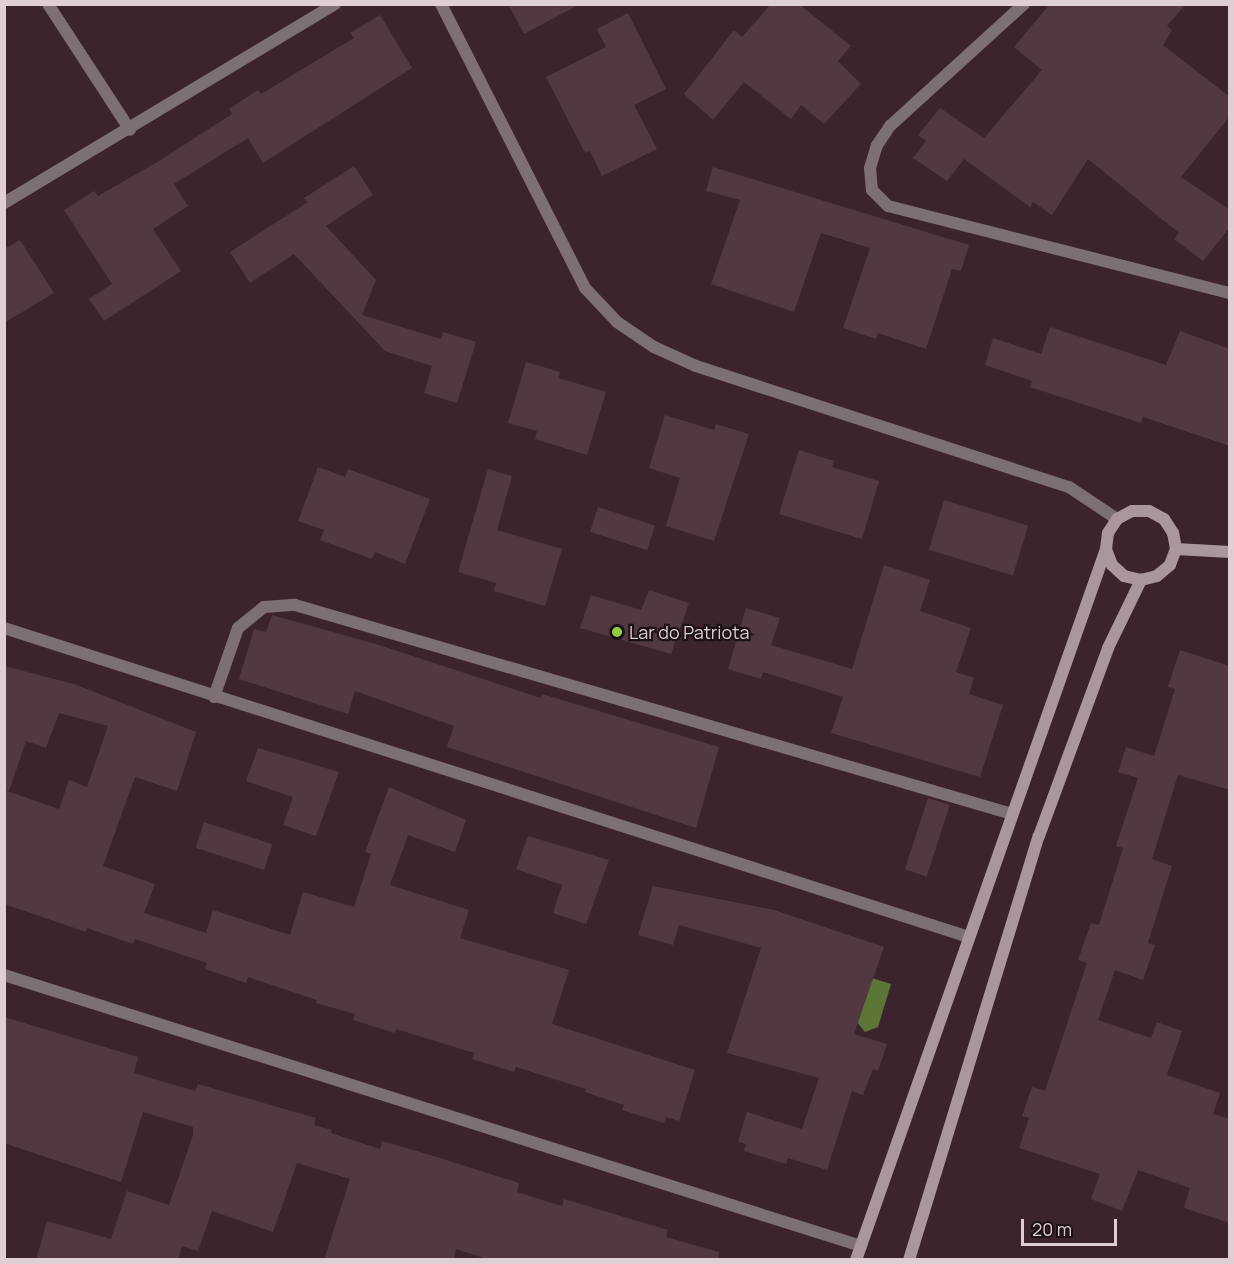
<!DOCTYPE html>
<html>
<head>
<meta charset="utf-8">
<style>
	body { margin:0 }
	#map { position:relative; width:1234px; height:1264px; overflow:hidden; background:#3c242e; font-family:Manrope,sans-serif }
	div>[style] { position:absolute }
	.water>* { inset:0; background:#5b7637 }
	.building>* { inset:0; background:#513841; transform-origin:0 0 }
	.street>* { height:12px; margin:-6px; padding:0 6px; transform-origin:6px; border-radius:6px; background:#7d7075 }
	.secondary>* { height:12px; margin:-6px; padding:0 6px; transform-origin:6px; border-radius:6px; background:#aa969d }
	.dots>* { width:16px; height:16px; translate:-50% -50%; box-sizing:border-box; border:3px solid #1c1115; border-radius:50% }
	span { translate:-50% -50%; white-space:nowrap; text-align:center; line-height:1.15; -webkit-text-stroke:4.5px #1c1115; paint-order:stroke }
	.poi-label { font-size:18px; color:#dfcfd5 }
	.left { translate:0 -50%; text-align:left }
	.frame { position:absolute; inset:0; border:6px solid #dfcfd5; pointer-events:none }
	.scale { position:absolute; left:1021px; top:1219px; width:96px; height:27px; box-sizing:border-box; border:3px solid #dfcfd5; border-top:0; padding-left:8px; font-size:18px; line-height:21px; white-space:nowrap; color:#dfcfd5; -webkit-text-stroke:4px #1c1115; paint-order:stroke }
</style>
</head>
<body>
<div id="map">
	<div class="water">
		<i style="clip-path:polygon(869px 977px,891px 984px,878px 1027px,865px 1032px,856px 1021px)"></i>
	</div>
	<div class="building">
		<i style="clip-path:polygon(508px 4px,580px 4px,524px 34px)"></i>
		<i style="clip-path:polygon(771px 4px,799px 4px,851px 46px,838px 61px,861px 84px,824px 124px,801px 105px,791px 119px,744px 82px,713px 120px,684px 94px,734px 30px,742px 37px)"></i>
		<i style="clip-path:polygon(1050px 4px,1186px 4px,1167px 26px,1172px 30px,1163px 45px,1230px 97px,1230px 116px,1181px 177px,1230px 210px,1230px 227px,1203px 261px,1174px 239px,1179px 233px,1088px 159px,1052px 215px,1033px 202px,1030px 207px,964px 159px,947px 181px,913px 158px,926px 141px,918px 135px,940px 108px,984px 138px,1042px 70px,1014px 47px)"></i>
		<i style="clip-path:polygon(628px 13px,666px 89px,634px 105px,657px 149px,602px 176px,590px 151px,585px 153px,546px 77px,606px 47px,597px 29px)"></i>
		<i style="clip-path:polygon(380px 15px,412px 68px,263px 163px,248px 138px,174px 184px,188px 206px,153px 229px,181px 271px,104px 321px,89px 299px,112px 284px,64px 210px,94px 191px,98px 196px,159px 161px,232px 114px,229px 109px,258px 90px,261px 94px,354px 38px,350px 33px)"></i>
		<i style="clip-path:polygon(354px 166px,373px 195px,326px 226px,376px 280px,362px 315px,441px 339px,443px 332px,476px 342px,457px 403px,424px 393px,432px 366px,385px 351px,294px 254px,250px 283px,230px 252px,308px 202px,304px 198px)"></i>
		<i style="clip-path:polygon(713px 167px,969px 245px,961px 271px,952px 269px,926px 349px,878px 333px,876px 339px,843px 328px,870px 248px,821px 233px,794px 312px,711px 284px,740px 200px,706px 191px)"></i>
		<i style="clip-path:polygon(20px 240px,54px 293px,4px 323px,4px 249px)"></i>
		<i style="clip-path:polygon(1050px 327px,1166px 365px,1180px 331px,1230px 349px,1230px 446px,1143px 417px,1141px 423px,1030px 387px,1032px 381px,985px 365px,993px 338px,1041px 354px)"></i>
		<i style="clip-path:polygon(526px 362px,560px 372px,558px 378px,606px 392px,587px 455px,535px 439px,537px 431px,508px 423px)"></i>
		<i style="clip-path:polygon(665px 415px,714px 430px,716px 424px,749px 434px,714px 541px,666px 526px,680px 478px,649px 468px)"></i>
		<i style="clip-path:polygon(799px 450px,834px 461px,832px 467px,879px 481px,862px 539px,779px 514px)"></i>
		<i style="clip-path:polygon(318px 467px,345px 477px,348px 469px,430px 499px,405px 564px,375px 552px,372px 559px,320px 540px,324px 530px,298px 521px)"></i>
		<i style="clip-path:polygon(488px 469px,512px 476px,497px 530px,562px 549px,545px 606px,494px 591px,496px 583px,458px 572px)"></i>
		<i style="left:944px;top:500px;width:88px;height:52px;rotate:17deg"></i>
		<i style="left:598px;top:507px;width:60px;height:26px;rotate:18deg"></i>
		<i style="clip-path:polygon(884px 565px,930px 580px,920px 611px,971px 628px,956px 672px,974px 678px,969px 694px,1003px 705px,980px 777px,831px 733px,843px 697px,763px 672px,761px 679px,728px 669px,746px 608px,780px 618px,771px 645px,852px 669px)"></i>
		<i style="clip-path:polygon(649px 590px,689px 603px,671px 654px,580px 628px,591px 595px,641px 610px)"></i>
		<i style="clip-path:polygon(272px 615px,376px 644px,541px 698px,542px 694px,719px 747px,696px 828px,447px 747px,454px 726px,355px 691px,348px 714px,239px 679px,254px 629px,266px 632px)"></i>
		<i style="clip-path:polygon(1180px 650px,1230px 666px,1230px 790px,1178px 775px,1152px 859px,1172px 866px,1148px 943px,1155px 945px,1143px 980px,1115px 970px,1098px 1020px,1151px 1038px,1157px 1022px,1182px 1031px,1167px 1075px,1220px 1093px,1213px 1114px,1230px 1119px,1230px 1223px,1184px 1208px,1190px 1188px,1138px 1170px,1122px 1211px,1091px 1199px,1100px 1174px,1019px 1148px,1029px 1118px,1022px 1116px,1032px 1087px,1045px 1091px,1087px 963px,1078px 960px,1091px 923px,1099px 925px,1123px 848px,1116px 846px,1138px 778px,1118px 772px,1126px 747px,1154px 756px,1175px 689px,1168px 687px)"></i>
		<i style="clip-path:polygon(4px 666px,74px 684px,196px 732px,177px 791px,135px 777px,103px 866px,155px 884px,144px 913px,206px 933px,213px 910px,290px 935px,303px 892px,354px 907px,371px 854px,365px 852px,389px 787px,466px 820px,455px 852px,408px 835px,390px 885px,469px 910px,460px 938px,569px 970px,552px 1024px,695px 1070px,679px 1121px,666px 1117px,664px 1123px,622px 1110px,624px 1105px,585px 1092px,586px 1089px,516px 1067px,514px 1072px,472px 1059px,474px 1053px,396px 1029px,395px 1033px,353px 1020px,355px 1014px,316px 1003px,317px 1000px,248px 977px,246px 983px,205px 969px,207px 963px,135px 939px,133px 944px,87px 928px,86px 932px,4px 904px,4px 790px,59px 809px,69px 780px,87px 787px,108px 726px,59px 713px,46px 748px,26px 741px,9px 791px,4px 790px)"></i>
		<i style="clip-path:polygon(258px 748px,339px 772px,316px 836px,283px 825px,293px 797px,246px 781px)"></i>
		<i style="left:928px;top:798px;width:23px;height:75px;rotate:18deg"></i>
		<i style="left:204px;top:822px;width:72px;height:27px;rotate:18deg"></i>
		<i style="clip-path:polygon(528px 836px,609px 860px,586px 924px,553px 913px,562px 885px,516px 869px)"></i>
		<i style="clip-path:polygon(653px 886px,774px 910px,884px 947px,854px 1034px,887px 1044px,878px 1071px,873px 1069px,863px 1095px,852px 1091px,827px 1170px,788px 1158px,786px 1164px,744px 1151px,746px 1144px,738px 1142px,747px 1112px,802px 1129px,819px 1078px,727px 1053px,761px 948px,679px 925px,673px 945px,638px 935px)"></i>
		<i style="clip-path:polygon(4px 1017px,138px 1057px,134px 1073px,195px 1091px,198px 1084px,281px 1108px,316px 1118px,314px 1125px,332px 1130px,331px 1133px,380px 1149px,382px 1141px,437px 1157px,519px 1183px,517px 1192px,562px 1206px,564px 1199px,668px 1230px,666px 1237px,719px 1252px,718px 1260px,490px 1260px,456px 1249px,454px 1260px,324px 1260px,350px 1179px,297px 1163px,273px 1232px,212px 1211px,198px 1251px,182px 1246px,178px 1260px,36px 1260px,47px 1221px,111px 1239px,127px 1191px,169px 1205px,193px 1135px,193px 1127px,143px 1112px,121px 1182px,4px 1143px)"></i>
	</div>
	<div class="street">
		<i style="left:48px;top:4px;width:150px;rotate:56.9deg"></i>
		<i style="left:441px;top:4px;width:318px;rotate:63.1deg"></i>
		<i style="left:585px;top:288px;width:47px;rotate:46.7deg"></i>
		<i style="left:617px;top:322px;width:45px;rotate:34deg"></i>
		<i style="left:654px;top:347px;width:46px;rotate:24.3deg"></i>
		<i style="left:696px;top:366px;width:392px;rotate:18deg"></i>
		<i style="left:1069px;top:487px;width:58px;rotate:33.7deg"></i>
		<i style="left:1024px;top:4px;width:181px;rotate:137.7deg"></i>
		<i style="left:890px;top:126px;width:23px;rotate:124deg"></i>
		<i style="left:877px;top:145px;width:24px;rotate:107deg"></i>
		<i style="left:870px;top:168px;width:22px;rotate:85deg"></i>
		<i style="left:872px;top:190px;width:23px;rotate:45deg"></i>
		<i style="left:888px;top:206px;width:353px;rotate:14.3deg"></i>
		<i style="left:4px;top:203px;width:386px;rotate:-31deg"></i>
		<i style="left:4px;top:628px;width:1013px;rotate:17.76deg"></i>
		<i style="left:214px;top:697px;width:73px;rotate:-70.8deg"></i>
		<i style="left:238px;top:628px;width:33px;rotate:-39deg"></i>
		<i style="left:264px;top:607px;width:31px;rotate:-4deg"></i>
		<i style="left:295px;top:605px;width:747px;rotate:16.25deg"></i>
		<i style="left:4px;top:975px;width:899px;rotate:17.55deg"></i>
	</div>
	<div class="secondary">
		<i style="left:1176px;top:549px;width:54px;rotate:3.2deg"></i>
		<i style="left:856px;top:1260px;width:754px;rotate:-70.63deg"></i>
		<i style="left:1106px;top:549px;width:16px;rotate:-83deg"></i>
		<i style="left:1108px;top:533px;width:17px;rotate:-57deg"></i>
		<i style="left:1117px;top:519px;width:17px;rotate:-28deg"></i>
		<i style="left:1132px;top:511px;width:17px"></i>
		<i style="left:1149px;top:511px;width:17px;rotate:28deg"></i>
		<i style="left:1164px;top:519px;width:17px;rotate:57deg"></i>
		<i style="left:1173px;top:533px;width:16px;rotate:79deg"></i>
		<i style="left:1176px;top:549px;width:17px;rotate:111deg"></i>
		<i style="left:1170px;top:565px;width:17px;rotate:140deg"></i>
		<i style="left:1157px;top:576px;width:16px;rotate:166deg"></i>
		<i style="left:1141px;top:580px;width:17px;rotate:-167deg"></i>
		<i style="left:1124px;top:576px;width:16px;rotate:-137deg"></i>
		<i style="left:1112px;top:565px;width:17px;rotate:-111deg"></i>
		<i style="left:909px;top:1260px;width:443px;rotate:-73deg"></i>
		<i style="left:1039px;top:836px;width:200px;rotate:-69.8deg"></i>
		<i style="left:1108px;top:648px;width:76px;rotate:-64.1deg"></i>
	</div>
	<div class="dots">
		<i style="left:617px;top:632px;background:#95cc3b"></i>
	</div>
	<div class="poi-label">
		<span class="left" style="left:629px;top:632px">Lar do Patriota</span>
	</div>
	<div class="frame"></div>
	<div class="scale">20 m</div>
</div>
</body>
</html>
